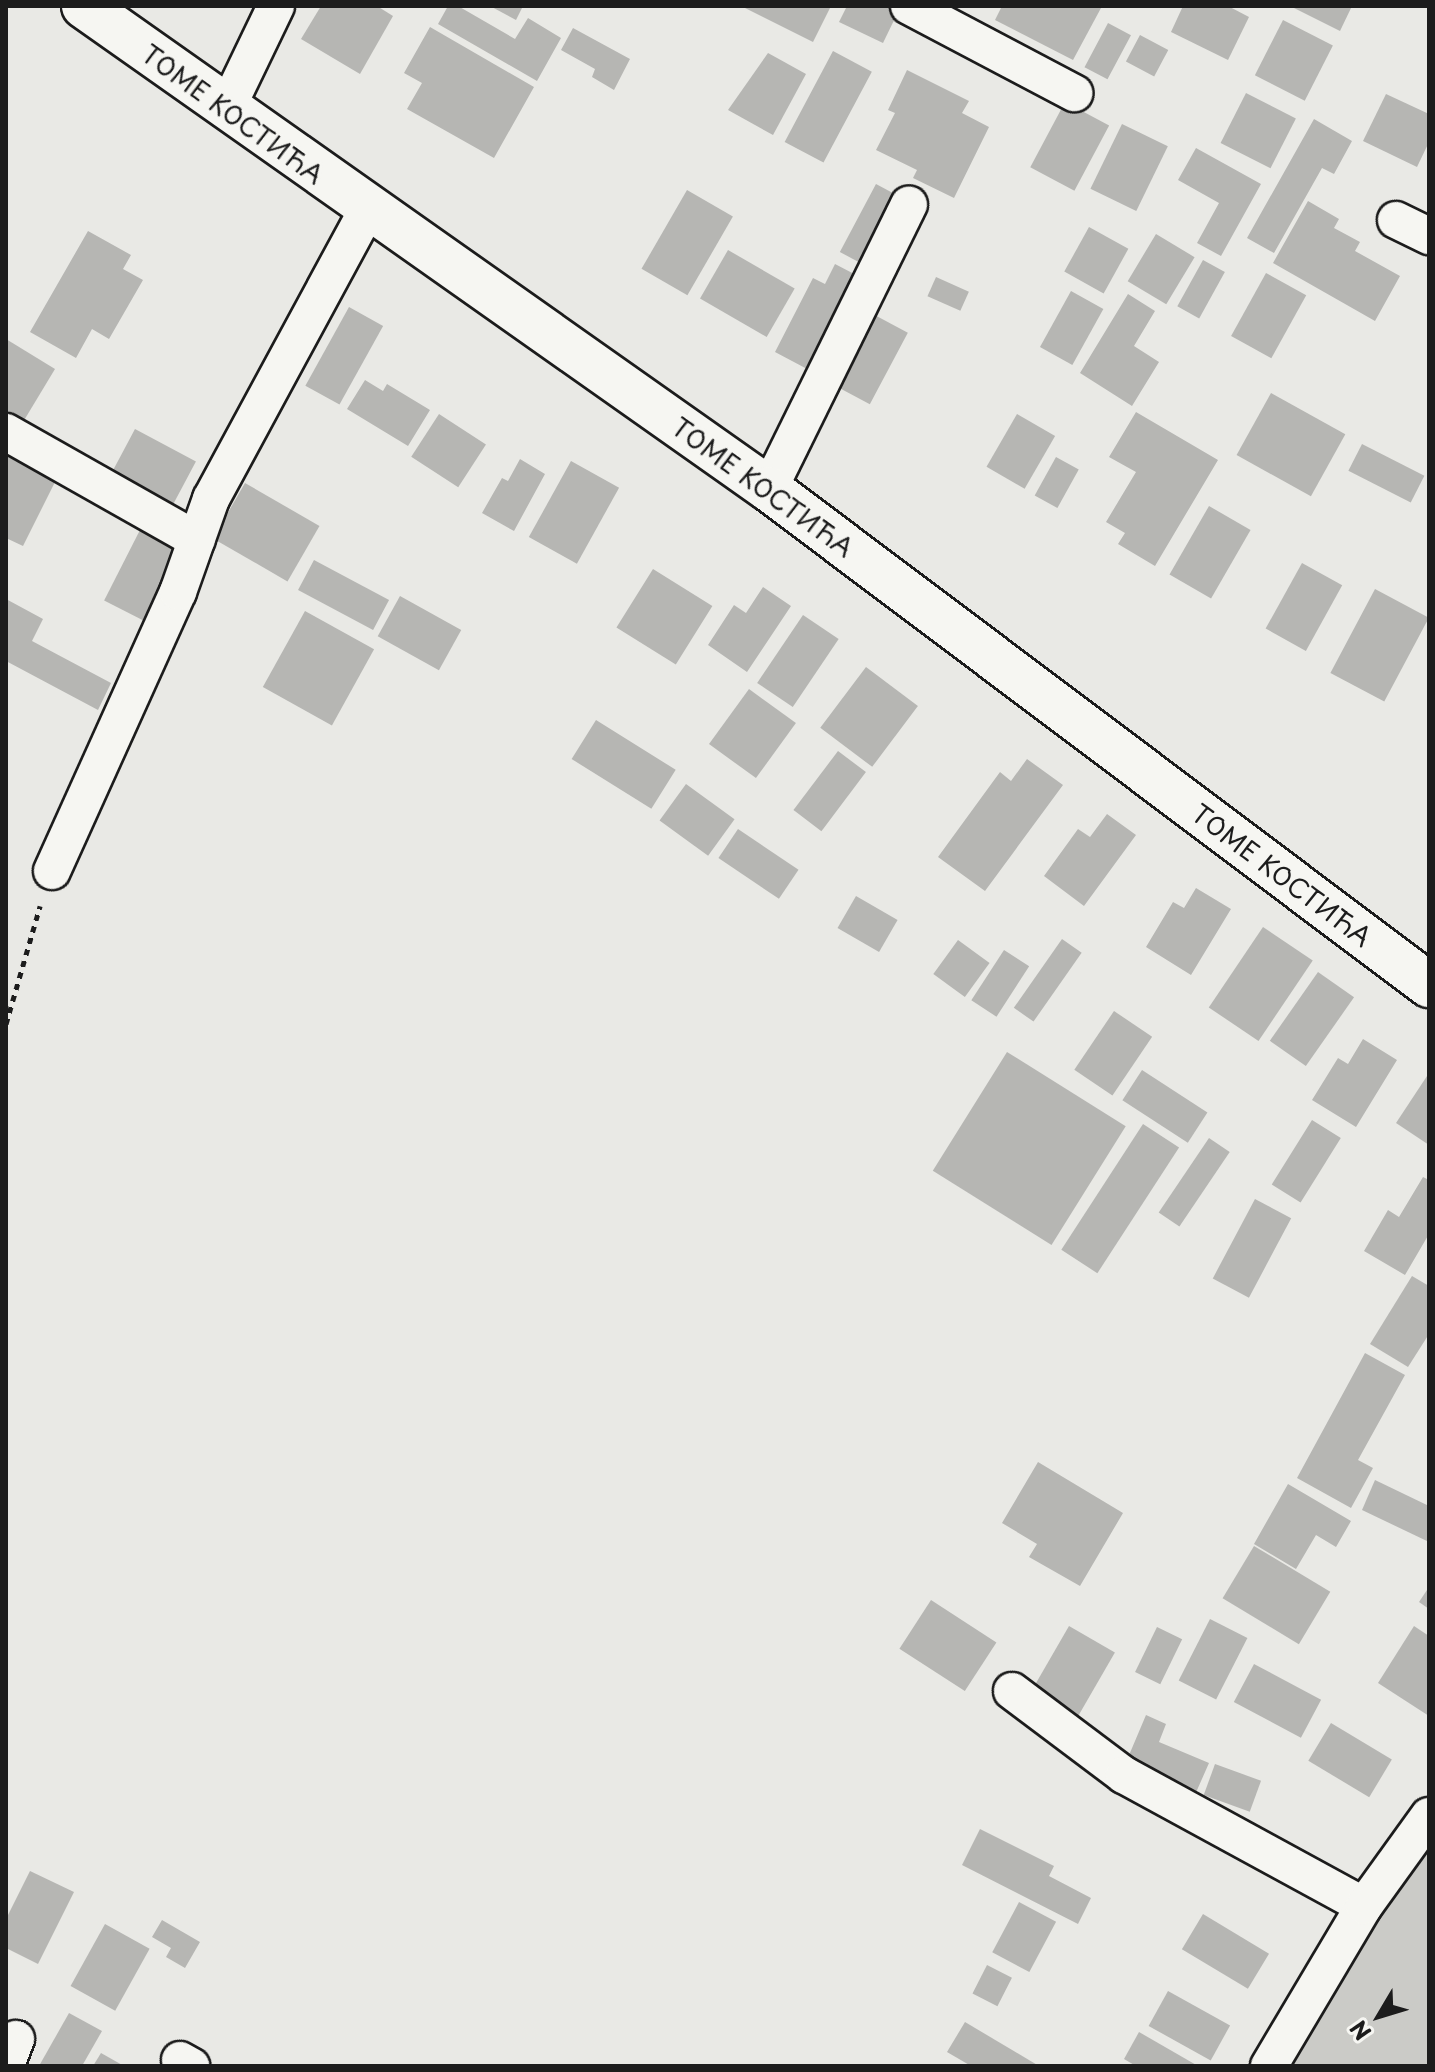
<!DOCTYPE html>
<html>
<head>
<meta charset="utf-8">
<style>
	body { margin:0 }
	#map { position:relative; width:1435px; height:2072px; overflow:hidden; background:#e9e9e5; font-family:"Playpen Sans",sans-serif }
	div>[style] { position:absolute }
	.green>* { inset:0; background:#cbcbc7 }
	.building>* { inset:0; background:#b6b6b3; transform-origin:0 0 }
	.path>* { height:5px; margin-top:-2.5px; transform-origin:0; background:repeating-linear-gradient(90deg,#1c1c1c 0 6px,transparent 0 12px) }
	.roads { filter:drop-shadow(2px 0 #1c1c1c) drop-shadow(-2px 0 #1c1c1c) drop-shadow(0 2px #1c1c1c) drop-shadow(0 -2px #1c1c1c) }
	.street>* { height:36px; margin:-18px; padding:0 18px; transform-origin:18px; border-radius:18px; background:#f6f6f2 }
	.secondary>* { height:44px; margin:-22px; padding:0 22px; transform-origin:22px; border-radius:22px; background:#f6f6f2 }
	span { translate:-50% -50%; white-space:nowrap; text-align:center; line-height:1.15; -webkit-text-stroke:6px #f6f6f2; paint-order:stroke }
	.street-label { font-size:26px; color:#1c1c1c }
	.frame { position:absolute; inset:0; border:8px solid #1c1c1c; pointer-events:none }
	.north { position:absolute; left:1339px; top:1976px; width:80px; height:80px; -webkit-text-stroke:6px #f6f6f2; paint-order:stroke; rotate:232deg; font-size:22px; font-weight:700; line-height:32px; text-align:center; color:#1c1c1c }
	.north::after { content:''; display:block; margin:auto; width:28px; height:36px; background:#1c1c1c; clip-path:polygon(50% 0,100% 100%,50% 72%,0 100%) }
</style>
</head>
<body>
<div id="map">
	<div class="green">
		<i style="clip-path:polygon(1429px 1820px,1429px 2066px,1268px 2066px)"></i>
	</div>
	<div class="building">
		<i style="clip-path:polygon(321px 6px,377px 6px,393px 16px,360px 74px,301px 39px)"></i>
		<i style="clip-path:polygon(448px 6px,458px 6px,515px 39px,528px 18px,561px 38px,537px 81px,438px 24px)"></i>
		<i style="clip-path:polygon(490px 6px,523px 6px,516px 20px)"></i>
		<i style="clip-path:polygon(741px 6px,831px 6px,813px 42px)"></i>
		<i style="clip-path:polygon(847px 6px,885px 6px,898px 12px,883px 43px,839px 22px)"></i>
		<i style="clip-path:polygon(1002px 6px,1098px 6px,1101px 8px,1073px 60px,995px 20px)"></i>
		<i style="clip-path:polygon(1183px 6px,1228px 6px,1249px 17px,1228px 60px,1171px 32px)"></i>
		<i style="clip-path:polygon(1290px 6px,1352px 6px,1340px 31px)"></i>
		<i style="left:1283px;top:20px;width:56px;height:62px;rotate:27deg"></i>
		<i style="left:1108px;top:23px;width:26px;height:50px;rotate:28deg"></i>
		<i style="clip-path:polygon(430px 27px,534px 87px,494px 158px,407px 109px,422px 83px,404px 73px)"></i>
		<i style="clip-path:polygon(573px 28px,630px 59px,614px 90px,592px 77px,595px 69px,561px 50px)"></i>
		<i style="left:1140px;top:35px;width:32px;height:30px;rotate:28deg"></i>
		<i style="left:833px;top:51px;width:44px;height:103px;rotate:28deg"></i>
		<i style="clip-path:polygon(768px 53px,806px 74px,773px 135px,728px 110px)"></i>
		<i style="clip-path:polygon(907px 70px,969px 101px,962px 113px,989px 127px,954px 198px,913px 178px,917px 170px,876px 150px,895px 113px,888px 110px)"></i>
		<i style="left:1246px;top:93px;width:56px;height:56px;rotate:27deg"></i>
		<i style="clip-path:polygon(1386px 94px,1429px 114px,1429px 142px,1417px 167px,1363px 141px)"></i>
		<i style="left:1065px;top:102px;width:50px;height:74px;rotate:28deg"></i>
		<i style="clip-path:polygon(1314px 119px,1352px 141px,1334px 174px,1322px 168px,1274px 253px,1247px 238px)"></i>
		<i style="left:1122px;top:124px;width:51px;height:72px;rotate:26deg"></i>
		<i style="clip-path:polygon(1196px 148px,1261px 184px,1221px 256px,1197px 243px,1219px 203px,1178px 180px)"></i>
		<i style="left:876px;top:184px;width:27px;height:77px;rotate:28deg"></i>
		<i style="left:687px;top:190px;width:53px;height:91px;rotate:30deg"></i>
		<i style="clip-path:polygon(1308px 201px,1339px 219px,1334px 228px,1360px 242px,1355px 251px,1400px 276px,1375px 321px,1273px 263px)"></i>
		<i style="left:1089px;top:227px;width:45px;height:51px;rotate:29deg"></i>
		<i style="clip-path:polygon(88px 231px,131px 255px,123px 269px,143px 280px,109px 339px,92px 329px,76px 358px,30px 332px)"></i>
		<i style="left:1156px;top:234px;width:45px;height:55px;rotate:31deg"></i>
		<i style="left:728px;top:250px;width:77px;height:56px;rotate:30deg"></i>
		<i style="left:1203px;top:260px;width:25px;height:53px;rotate:29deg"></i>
		<i style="clip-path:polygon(835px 264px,858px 276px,809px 370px,775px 352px,813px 278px,825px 284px)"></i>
		<i style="left:1266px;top:273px;width:46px;height:72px;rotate:29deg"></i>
		<i style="left:936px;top:277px;width:36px;height:21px;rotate:24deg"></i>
		<i style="left:1071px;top:291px;width:37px;height:64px;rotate:29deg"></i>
		<i style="clip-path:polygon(1128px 294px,1155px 311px,1134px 346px,1159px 362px,1132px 406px,1080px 373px)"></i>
		<i style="left:349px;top:307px;width:39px;height:90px;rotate:29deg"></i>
		<i style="left:869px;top:312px;width:44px;height:81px;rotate:28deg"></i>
		<i style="clip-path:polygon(6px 339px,55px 369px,20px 427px,6px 419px)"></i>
		<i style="clip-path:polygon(365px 380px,383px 391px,387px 384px,430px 410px,408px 446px,347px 409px)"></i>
		<i style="left:1271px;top:393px;width:85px;height:71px;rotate:29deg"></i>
		<i style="clip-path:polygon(1136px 412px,1218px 460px,1155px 566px,1118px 544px,1125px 533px,1106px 522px,1136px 472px,1109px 457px)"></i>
		<i style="left:439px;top:414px;width:56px;height:51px;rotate:33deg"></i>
		<i style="left:1017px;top:414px;width:44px;height:61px;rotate:30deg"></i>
		<i style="left:135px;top:429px;width:69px;height:51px;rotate:28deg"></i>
		<i style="left:1362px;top:444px;width:70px;height:30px;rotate:27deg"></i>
		<i style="clip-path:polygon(6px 454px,57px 478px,23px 546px,6px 538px)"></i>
		<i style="left:1056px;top:457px;width:26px;height:44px;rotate:29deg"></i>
		<i style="clip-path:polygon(520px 459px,545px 474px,514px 531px,482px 513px,502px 478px,508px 481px)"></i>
		<i style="left:571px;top:461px;width:55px;height:87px;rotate:29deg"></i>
		<i style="left:245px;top:483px;width:86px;height:64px;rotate:30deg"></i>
		<i style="left:1209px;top:506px;width:48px;height:79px;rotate:30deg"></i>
		<i style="left:140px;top:530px;width:49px;height:79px;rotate:27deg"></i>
		<i style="left:314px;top:560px;width:85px;height:34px;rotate:28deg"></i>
		<i style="left:1302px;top:563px;width:46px;height:75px;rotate:29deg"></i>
		<i style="left:653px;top:569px;width:70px;height:69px;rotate:32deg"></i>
		<i style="clip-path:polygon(763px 587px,791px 606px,747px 672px,708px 645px,734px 605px,746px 613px)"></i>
		<i style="left:1375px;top:589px;width:61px;height:95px;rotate:28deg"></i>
		<i style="left:400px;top:596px;width:70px;height:46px;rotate:29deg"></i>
		<i style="clip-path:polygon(6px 599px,43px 619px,32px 641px,111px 683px,98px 710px,6px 661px)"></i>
		<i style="left:305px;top:611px;width:79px;height:87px;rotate:29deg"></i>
		<i style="left:803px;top:615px;width:43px;height:82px;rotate:34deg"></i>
		<i style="left:866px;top:667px;width:65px;height:76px;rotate:37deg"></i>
		<i style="left:749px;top:689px;width:58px;height:68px;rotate:36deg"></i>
		<i style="left:596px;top:720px;width:94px;height:46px;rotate:32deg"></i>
		<i style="left:838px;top:751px;width:35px;height:74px;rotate:37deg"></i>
		<i style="clip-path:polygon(1027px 759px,1063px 785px,985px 891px,938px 857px,1000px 772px,1011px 781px)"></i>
		<i style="left:686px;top:784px;width:60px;height:45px;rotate:36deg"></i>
		<i style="clip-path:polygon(1107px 814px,1136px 835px,1084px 906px,1044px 876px,1078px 829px,1090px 837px)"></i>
		<i style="left:738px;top:829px;width:73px;height:35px;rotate:34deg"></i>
		<i style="clip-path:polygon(1196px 888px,1231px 909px,1191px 975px,1146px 947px,1173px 902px,1184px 908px)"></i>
		<i style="left:856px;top:896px;width:48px;height:37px;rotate:30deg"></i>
		<i style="left:1263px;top:927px;width:60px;height:97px;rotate:34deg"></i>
		<i style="left:1062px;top:939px;width:24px;height:84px;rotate:35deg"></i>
		<i style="left:958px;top:940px;width:39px;height:42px;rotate:36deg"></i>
		<i style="left:1004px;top:950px;width:30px;height:60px;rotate:33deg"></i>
		<i style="left:1318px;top:972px;width:44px;height:84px;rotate:35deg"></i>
		<i style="left:1114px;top:1011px;width:46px;height:71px;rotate:34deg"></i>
		<i style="clip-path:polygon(1363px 1039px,1397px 1060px,1356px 1127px,1312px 1100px,1338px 1058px,1348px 1064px)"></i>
		<i style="left:1007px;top:1052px;width:140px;height:140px;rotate:32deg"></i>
		<i style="left:1142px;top:1070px;width:78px;height:36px;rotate:33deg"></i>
		<i style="clip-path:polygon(1429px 1073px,1429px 1145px,1396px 1123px)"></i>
		<i style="left:1312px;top:1120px;width:34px;height:76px;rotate:32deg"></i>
		<i style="left:1143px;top:1124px;width:43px;height:150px;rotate:33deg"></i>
		<i style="left:1209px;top:1138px;width:25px;height:90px;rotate:34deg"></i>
		<i style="clip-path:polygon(1423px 1177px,1429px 1180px,1429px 1234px,1405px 1275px,1364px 1251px,1388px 1210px,1399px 1217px)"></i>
		<i style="left:1255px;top:1199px;width:41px;height:90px;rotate:28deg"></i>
		<i style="clip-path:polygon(1412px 1276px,1429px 1286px,1429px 1334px,1408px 1367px,1370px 1344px)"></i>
		<i style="clip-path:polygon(1365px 1353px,1405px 1375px,1358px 1460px,1373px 1468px,1351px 1508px,1297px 1478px)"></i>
		<i style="clip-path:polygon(1038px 1462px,1123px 1513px,1080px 1586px,1029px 1557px,1037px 1544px,1002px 1523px)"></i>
		<i style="clip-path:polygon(1375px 1480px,1429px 1506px,1429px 1542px,1362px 1510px)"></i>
		<i style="clip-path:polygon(1288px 1484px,1351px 1521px,1336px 1547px,1316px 1535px,1296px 1569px,1254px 1544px)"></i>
		<i style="left:1254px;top:1546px;width:89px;height:61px;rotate:31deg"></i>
		<i style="clip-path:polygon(1429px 1587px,1429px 1609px,1419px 1602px)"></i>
		<i style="left:931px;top:1600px;width:78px;height:58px;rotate:33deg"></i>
		<i style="left:1210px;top:1619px;width:42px;height:69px;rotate:27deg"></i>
		<i style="left:1069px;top:1626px;width:53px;height:76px;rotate:30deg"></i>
		<i style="clip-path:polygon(1414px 1626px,1429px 1636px,1429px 1716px,1378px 1683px)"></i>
		<i style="left:1157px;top:1627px;width:28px;height:50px;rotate:26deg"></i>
		<i style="left:1254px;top:1664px;width:76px;height:43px;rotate:28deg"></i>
		<i style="clip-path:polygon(1146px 1715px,1166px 1724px,1159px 1742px,1209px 1763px,1194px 1797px,1124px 1767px)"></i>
		<i style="left:1331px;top:1723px;width:71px;height:44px;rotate:31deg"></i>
		<i style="left:1215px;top:1764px;width:49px;height:33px;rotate:20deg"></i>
		<i style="clip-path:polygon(980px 1829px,1054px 1866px,1049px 1876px,1091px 1898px,1078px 1924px,962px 1865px)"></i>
		<i style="clip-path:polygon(30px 1871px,74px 1892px,38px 1964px,6px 1948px,6px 1919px)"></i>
		<i style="left:1019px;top:1902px;width:42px;height:57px;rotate:28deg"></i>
		<i style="left:1203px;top:1914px;width:77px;height:41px;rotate:31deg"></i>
		<i style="clip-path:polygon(162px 1920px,200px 1942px,185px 1968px,166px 1957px,171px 1948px,152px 1937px)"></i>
		<i style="left:105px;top:1924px;width:51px;height:71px;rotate:29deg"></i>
		<i style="left:987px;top:1965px;width:28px;height:32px;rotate:27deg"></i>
		<i style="left:1168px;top:1991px;width:71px;height:40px;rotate:29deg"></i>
		<i style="clip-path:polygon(69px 2013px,102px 2031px,82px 2066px,39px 2066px)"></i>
		<i style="clip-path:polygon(965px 2022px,1039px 2066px,971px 2066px,947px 2052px)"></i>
		<i style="clip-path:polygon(1139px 2032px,1198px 2066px,1136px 2066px,1124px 2059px)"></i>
		<i style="clip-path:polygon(101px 2053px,124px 2066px,93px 2066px)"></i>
	</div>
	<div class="path">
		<i style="left:6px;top:1024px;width:123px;rotate:-73.9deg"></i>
	</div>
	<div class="roads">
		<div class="street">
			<i style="left:909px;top:6px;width:187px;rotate:27.8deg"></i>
			<i style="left:226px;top:110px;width:115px;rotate:-64.3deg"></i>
			<i style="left:1396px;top:220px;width:37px;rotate:26deg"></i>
			<i style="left:6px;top:432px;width:219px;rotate:29.5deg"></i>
			<i style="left:769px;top:489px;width:317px;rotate:-63.8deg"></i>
			<i style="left:52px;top:871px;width:306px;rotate:-65.7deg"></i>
			<i style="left:178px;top:592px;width:99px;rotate:-70.5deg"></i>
			<i style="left:211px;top:499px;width:330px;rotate:-61.6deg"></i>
			<i style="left:1012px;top:1691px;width:140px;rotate:36.9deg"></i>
			<i style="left:1124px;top:1775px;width:273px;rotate:28.6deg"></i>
			<i style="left:180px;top:2060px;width:13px;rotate:29deg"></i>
			<i style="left:6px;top:2065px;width:28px;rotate:-69deg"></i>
			<i style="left:1269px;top:2066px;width:186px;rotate:-59.3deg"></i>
			<i style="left:1364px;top:1906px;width:111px;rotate:-54.2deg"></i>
		</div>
		<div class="secondary">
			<i style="left:84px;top:6px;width:838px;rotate:35.19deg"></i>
			<i style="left:769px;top:489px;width:826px;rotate:36.93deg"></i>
		</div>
	</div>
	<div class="street-label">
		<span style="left:233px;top:114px;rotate:36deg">ТОМЕ КОСТИЋА</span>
		<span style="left:763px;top:487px;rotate:36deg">ТОМЕ КОСТИЋА</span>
		<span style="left:1282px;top:875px;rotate:37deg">ТОМЕ КОСТИЋА</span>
	</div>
	<div class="frame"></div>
	<div class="north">N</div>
</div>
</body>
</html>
